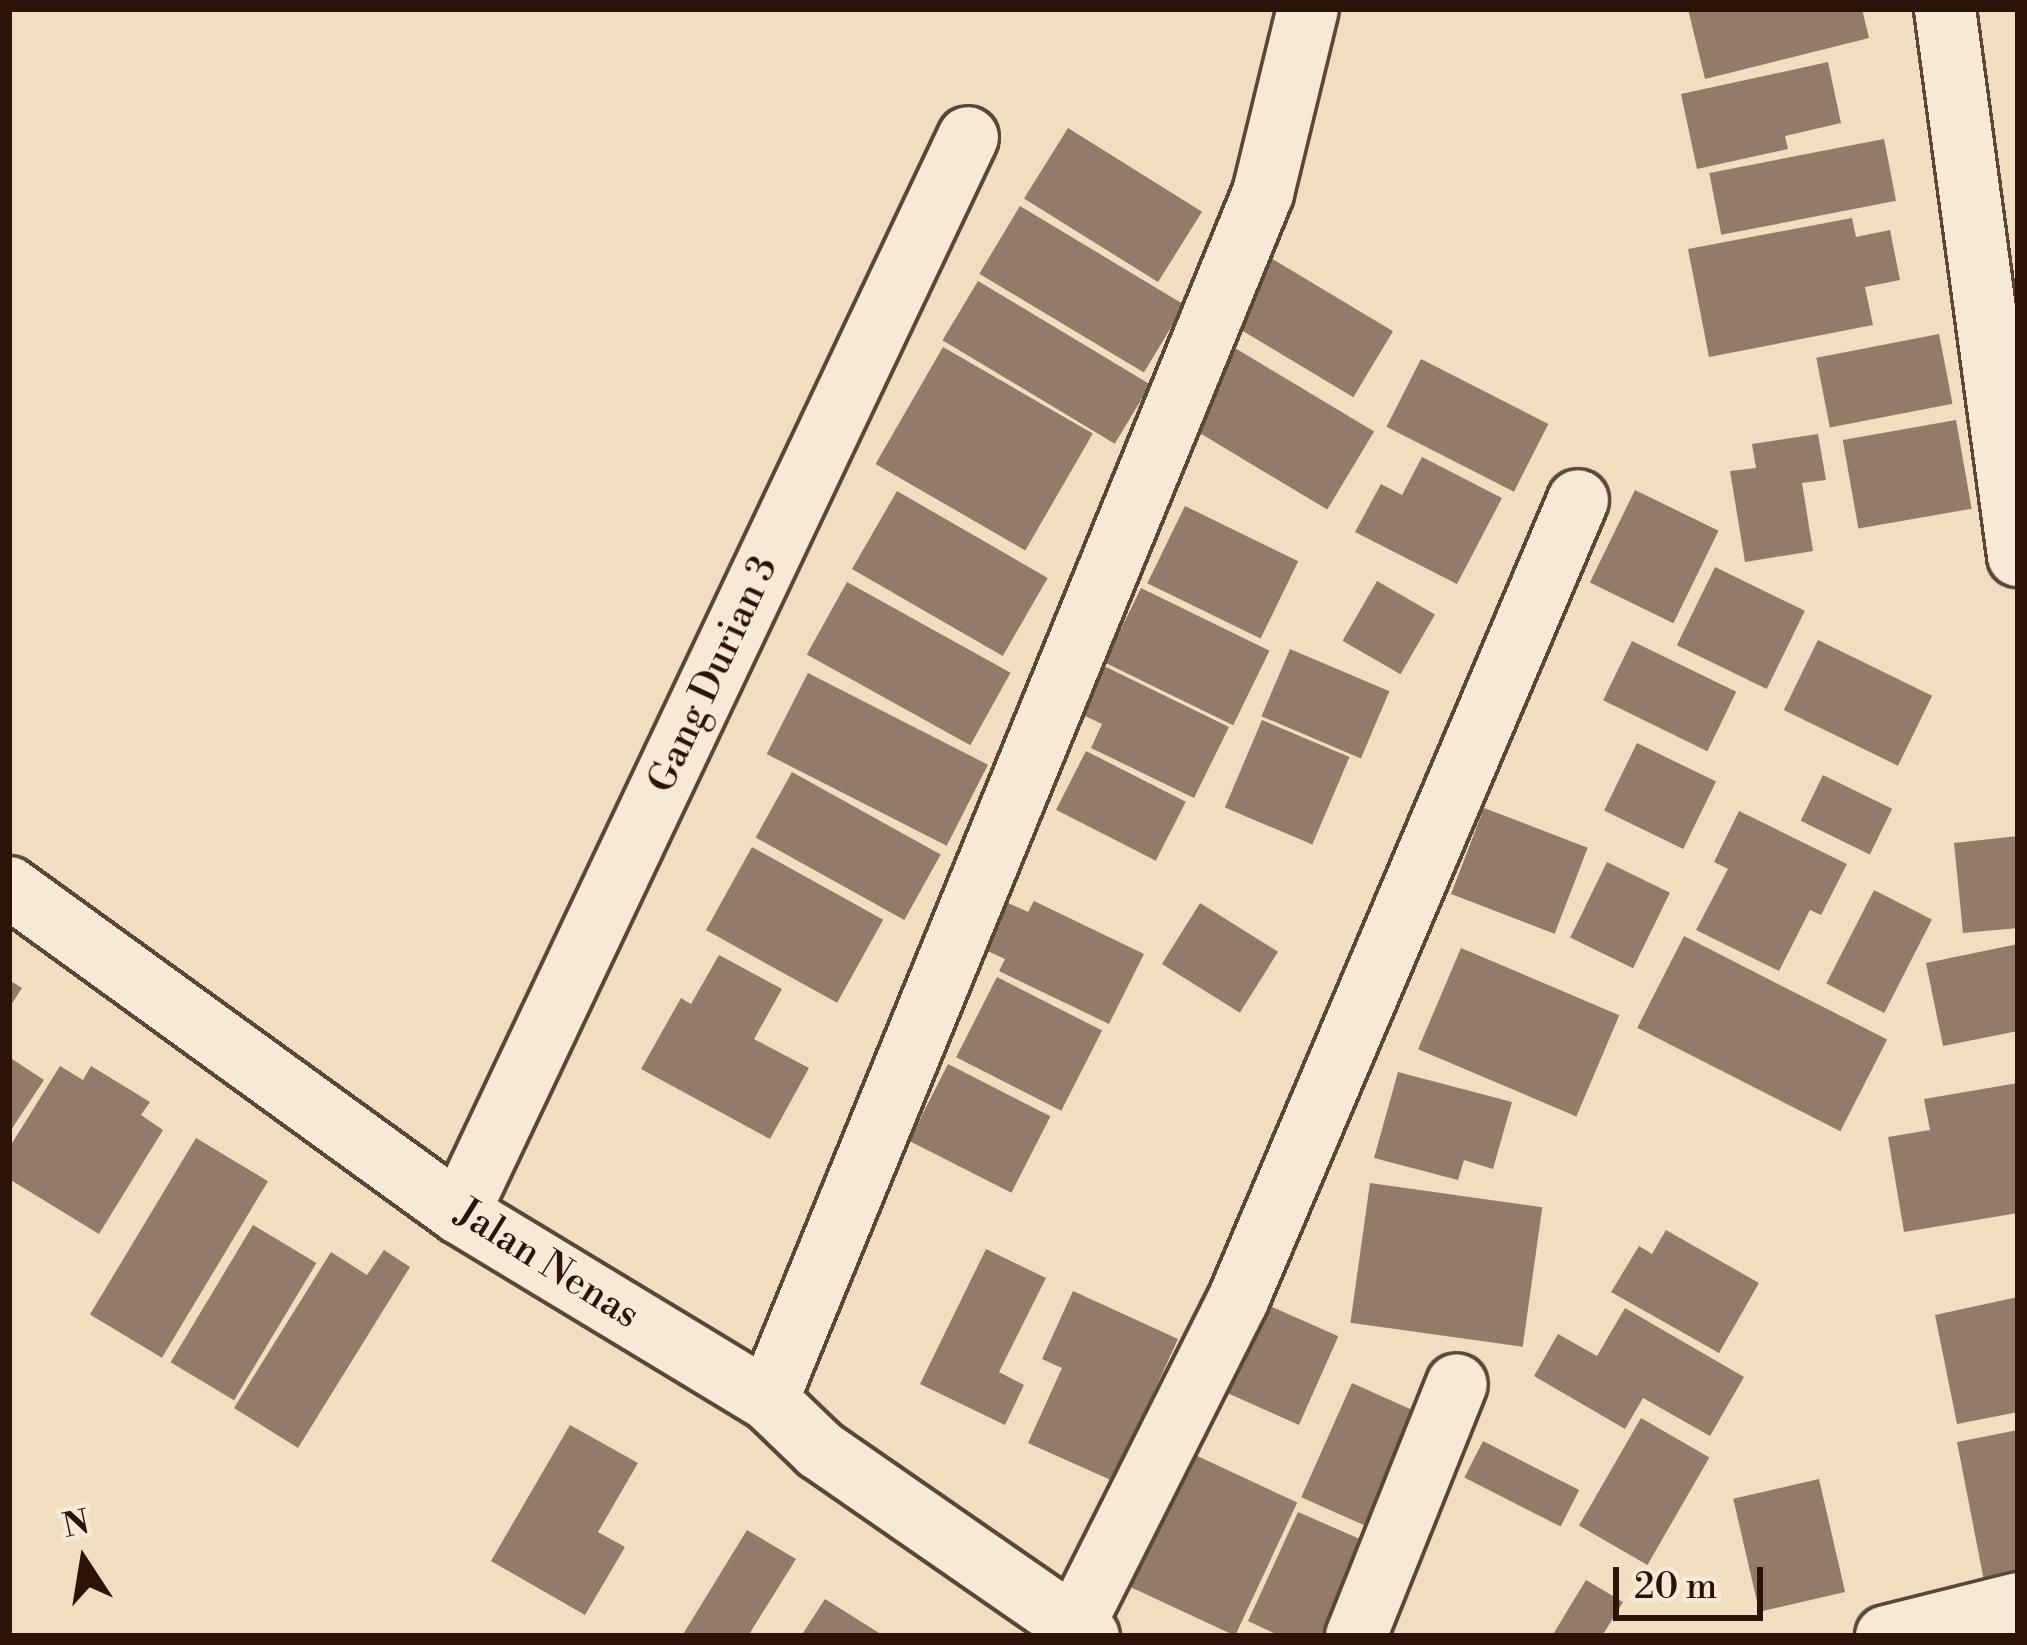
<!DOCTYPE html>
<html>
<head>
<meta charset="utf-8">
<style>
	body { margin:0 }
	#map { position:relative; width:2027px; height:1645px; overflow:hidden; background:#f1ddc0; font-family:"Libre Bodoni",serif }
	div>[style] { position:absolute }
	.building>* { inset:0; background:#927c69; transform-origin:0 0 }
	.roads { filter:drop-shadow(3px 0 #5c4638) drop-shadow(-3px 0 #5c4638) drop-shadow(0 3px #5c4638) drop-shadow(0 -3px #5c4638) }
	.minor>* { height:60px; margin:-30px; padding:0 30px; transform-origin:30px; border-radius:30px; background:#f6e9d6 }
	span { translate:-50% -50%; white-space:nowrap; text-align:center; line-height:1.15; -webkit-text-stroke:9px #f6e9d6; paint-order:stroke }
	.street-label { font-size:39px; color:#2b130a }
	.frame { position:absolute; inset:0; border:12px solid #2b130a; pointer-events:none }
	.north { position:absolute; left:24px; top:1501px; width:120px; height:120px; -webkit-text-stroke:9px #f6e9d6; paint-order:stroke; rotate:348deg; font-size:33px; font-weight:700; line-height:48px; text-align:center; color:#2b130a }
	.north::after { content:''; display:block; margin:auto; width:42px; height:54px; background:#2b130a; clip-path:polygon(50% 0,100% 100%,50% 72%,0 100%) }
	.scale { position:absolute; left:1613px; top:1567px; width:150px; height:54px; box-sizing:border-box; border:6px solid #2b130a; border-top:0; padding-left:15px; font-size:36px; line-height:42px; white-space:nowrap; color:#2b130a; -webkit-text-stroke:9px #f6e9d6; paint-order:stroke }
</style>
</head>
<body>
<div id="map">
	<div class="building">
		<i style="clip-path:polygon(1688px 9px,1862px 9px,1869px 38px,1705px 79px)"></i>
		<i style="clip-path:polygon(1828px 62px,1841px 123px,1785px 136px,1788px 149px,1697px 169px,1681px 94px)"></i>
		<i style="left:1068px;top:128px;width:158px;height:83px;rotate:32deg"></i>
		<i style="left:1884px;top:139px;width:63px;height:178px;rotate:79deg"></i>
		<i style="left:1020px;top:206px;width:192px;height:79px;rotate:31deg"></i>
		<i style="clip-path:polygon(1852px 218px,1856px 237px,1890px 230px,1900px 280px,1865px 287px,1873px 325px,1709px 357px,1688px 249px)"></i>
		<i style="left:1261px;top:252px;width:154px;height:77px;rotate:31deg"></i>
		<i style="left:978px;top:281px;width:201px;height:69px;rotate:31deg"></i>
		<i style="left:1939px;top:334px;width:71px;height:125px;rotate:79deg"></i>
		<i style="left:1225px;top:342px;width:174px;height:91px;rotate:31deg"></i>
		<i style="left:943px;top:347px;width:173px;height:135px;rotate:30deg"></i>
		<i style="left:1421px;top:359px;width:143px;height:76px;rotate:27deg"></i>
		<i style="left:1956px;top:420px;width:90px;height:115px;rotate:80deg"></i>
		<i style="clip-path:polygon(1818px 434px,1826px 480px,1802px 483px,1813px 551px,1745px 562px,1730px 471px,1756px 468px,1752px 444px)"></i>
		<i style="clip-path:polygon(1422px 457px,1502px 498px,1457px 584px,1355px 532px,1381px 484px,1402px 495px)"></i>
		<i style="left:1635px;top:490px;width:93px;height:103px;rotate:26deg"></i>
		<i style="left:897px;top:491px;width:174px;height:90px;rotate:30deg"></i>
		<i style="left:1185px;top:506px;width:126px;height:86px;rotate:26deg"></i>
		<i style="left:1715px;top:567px;width:100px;height:87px;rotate:26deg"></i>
		<i style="left:1377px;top:581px;width:67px;height:69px;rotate:30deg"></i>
		<i style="left:847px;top:582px;width:187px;height:83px;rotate:29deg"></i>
		<i style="left:1141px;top:588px;width:143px;height:83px;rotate:26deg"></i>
		<i style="left:1818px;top:640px;width:127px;height:78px;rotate:26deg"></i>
		<i style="left:1632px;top:641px;width:116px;height:66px;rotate:26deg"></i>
		<i style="left:1290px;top:649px;width:108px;height:73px;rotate:23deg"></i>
		<i style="clip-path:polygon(1104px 666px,1229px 727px,1194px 798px,1091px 748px,1102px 724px,1081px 714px)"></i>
		<i style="left:808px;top:673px;width:202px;height:91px;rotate:27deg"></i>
		<i style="left:1262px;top:720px;width:95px;height:95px;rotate:23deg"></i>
		<i style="left:1637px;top:743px;width:88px;height:75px;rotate:26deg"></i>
		<i style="left:1086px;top:751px;width:112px;height:66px;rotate:27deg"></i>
		<i style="left:792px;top:772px;width:170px;height:75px;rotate:29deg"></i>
		<i style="left:1823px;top:775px;width:77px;height:51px;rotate:26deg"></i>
		<i style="left:1484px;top:808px;width:111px;height:92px;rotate:21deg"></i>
		<i style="clip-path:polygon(1739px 811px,1847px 864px,1821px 915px,1810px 910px,1779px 971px,1696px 930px,1728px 869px,1714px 862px)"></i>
		<i style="clip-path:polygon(2018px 836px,2018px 928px,1963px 933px,1954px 843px)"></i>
		<i style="left:752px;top:847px;width:150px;height:95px;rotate:29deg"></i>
		<i style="left:1607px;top:862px;width:70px;height:84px;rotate:26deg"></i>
		<i style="left:1874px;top:890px;width:65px;height:105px;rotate:27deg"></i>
		<i style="clip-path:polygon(1034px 901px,1144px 954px,1109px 1024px,999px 971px,1005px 959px,983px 949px,1006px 902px,1028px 912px)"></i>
		<i style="left:1200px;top:903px;width:92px;height:72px;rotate:32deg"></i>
		<i style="left:1684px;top:936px;width:228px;height:103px;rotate:27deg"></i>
		<i style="clip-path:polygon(2018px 944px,2018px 1031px,1943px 1046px,1926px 963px)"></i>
		<i style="left:1461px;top:948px;width:172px;height:110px;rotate:23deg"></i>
		<i style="clip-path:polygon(719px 955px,782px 989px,754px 1039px,809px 1068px,770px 1139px,641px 1069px,681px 998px,691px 1004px)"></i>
		<i style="left:997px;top:977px;width:118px;height:90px;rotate:27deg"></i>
		<i style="clip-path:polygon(9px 980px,22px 988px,9px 1008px)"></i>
		<i style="clip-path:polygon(9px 1057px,44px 1080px,9px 1133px)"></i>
		<i style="left:948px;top:1064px;width:115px;height:86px;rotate:27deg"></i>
		<i style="clip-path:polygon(60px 1066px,83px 1080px,91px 1066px,150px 1102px,141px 1115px,163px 1130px,99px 1234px,9px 1179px,9px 1148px)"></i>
		<i style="clip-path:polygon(1398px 1072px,1512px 1102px,1493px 1169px,1464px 1160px,1458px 1180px,1374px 1158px)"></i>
		<i style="clip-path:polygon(2018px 1083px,2018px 1213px,1904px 1232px,1888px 1137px,1930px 1130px,1924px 1099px)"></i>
		<i style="left:196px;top:1138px;width:84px;height:206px;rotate:31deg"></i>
		<i style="left:1370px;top:1183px;width:174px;height:141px;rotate:8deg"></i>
		<i style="left:253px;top:1225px;width:74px;height:160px;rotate:31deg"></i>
		<i style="clip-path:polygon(1666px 1230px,1759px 1283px,1719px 1353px,1611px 1292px,1639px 1246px,1652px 1254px)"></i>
		<i style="clip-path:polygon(986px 1249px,1046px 1278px,999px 1372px,1024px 1385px,1005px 1425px,920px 1384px)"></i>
		<i style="clip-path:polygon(384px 1250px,410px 1267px,298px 1448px,234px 1408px,331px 1252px,367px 1275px)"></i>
		<i style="clip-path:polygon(1073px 1291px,1178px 1339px,1113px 1481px,1028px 1443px,1062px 1368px,1042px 1359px)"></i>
		<i style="clip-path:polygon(2018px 1297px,2018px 1412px,1957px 1424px,1935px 1315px)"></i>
		<i style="left:1268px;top:1305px;width:77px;height:97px;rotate:24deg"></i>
		<i style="clip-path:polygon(1625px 1308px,1744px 1377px,1710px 1436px,1643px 1398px,1625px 1429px,1534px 1376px,1558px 1334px,1597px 1356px)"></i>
		<i style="left:1352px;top:1383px;width:79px;height:125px;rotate:24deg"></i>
		<i style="left:1641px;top:1418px;width:79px;height:124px;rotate:30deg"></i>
		<i style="clip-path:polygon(570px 1425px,638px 1463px,598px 1532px,625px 1547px,585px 1615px,491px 1561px)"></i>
		<i style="clip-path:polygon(2018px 1430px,2018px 1575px,1984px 1581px,1957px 1442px)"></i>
		<i style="left:1483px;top:1441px;width:108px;height:41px;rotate:27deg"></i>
		<i style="left:1193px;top:1454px;width:115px;height:147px;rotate:25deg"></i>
		<i style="left:1819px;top:1479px;width:116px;height:88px;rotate:77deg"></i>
		<i style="clip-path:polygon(1298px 1512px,1369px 1543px,1327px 1636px,1280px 1636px,1248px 1621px)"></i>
		<i style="clip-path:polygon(747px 1530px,796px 1559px,748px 1636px,682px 1636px)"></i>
		<i style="clip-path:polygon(1586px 1580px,1623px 1602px,1602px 1636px,1552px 1636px)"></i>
		<i style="clip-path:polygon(825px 1599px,884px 1636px,801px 1636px)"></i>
	</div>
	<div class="roads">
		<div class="minor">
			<i style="left:1945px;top:9px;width:552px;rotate:82.4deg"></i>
			<i style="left:9px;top:887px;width:556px;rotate:35.92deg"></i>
			<i style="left:459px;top:1213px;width:361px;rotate:31.2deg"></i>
			<i style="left:768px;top:1400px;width:72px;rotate:43.9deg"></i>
			<i style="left:820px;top:1450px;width:327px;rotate:34.7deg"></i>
			<i style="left:459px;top:1213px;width:1190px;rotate:-64.68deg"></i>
			<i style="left:768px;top:1400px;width:1305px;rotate:-67.7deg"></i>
			<i style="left:1263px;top:193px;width:189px;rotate:-76.3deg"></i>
			<i style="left:1069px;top:1636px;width:376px;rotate:-63.3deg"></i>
			<i style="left:1238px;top:1300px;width:869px;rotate:-66.97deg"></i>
			<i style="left:1356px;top:1636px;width:271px;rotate:-68.2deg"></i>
			<i style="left:1886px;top:1636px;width:136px;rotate:-14deg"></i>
		</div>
	</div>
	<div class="street-label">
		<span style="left:714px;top:675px;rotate:-65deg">Gang Durian 3</span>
		<span style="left:547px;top:1265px;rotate:32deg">Jalan Nenas</span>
	</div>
	<div class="frame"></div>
	<div class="north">N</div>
	<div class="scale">20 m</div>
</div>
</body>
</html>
